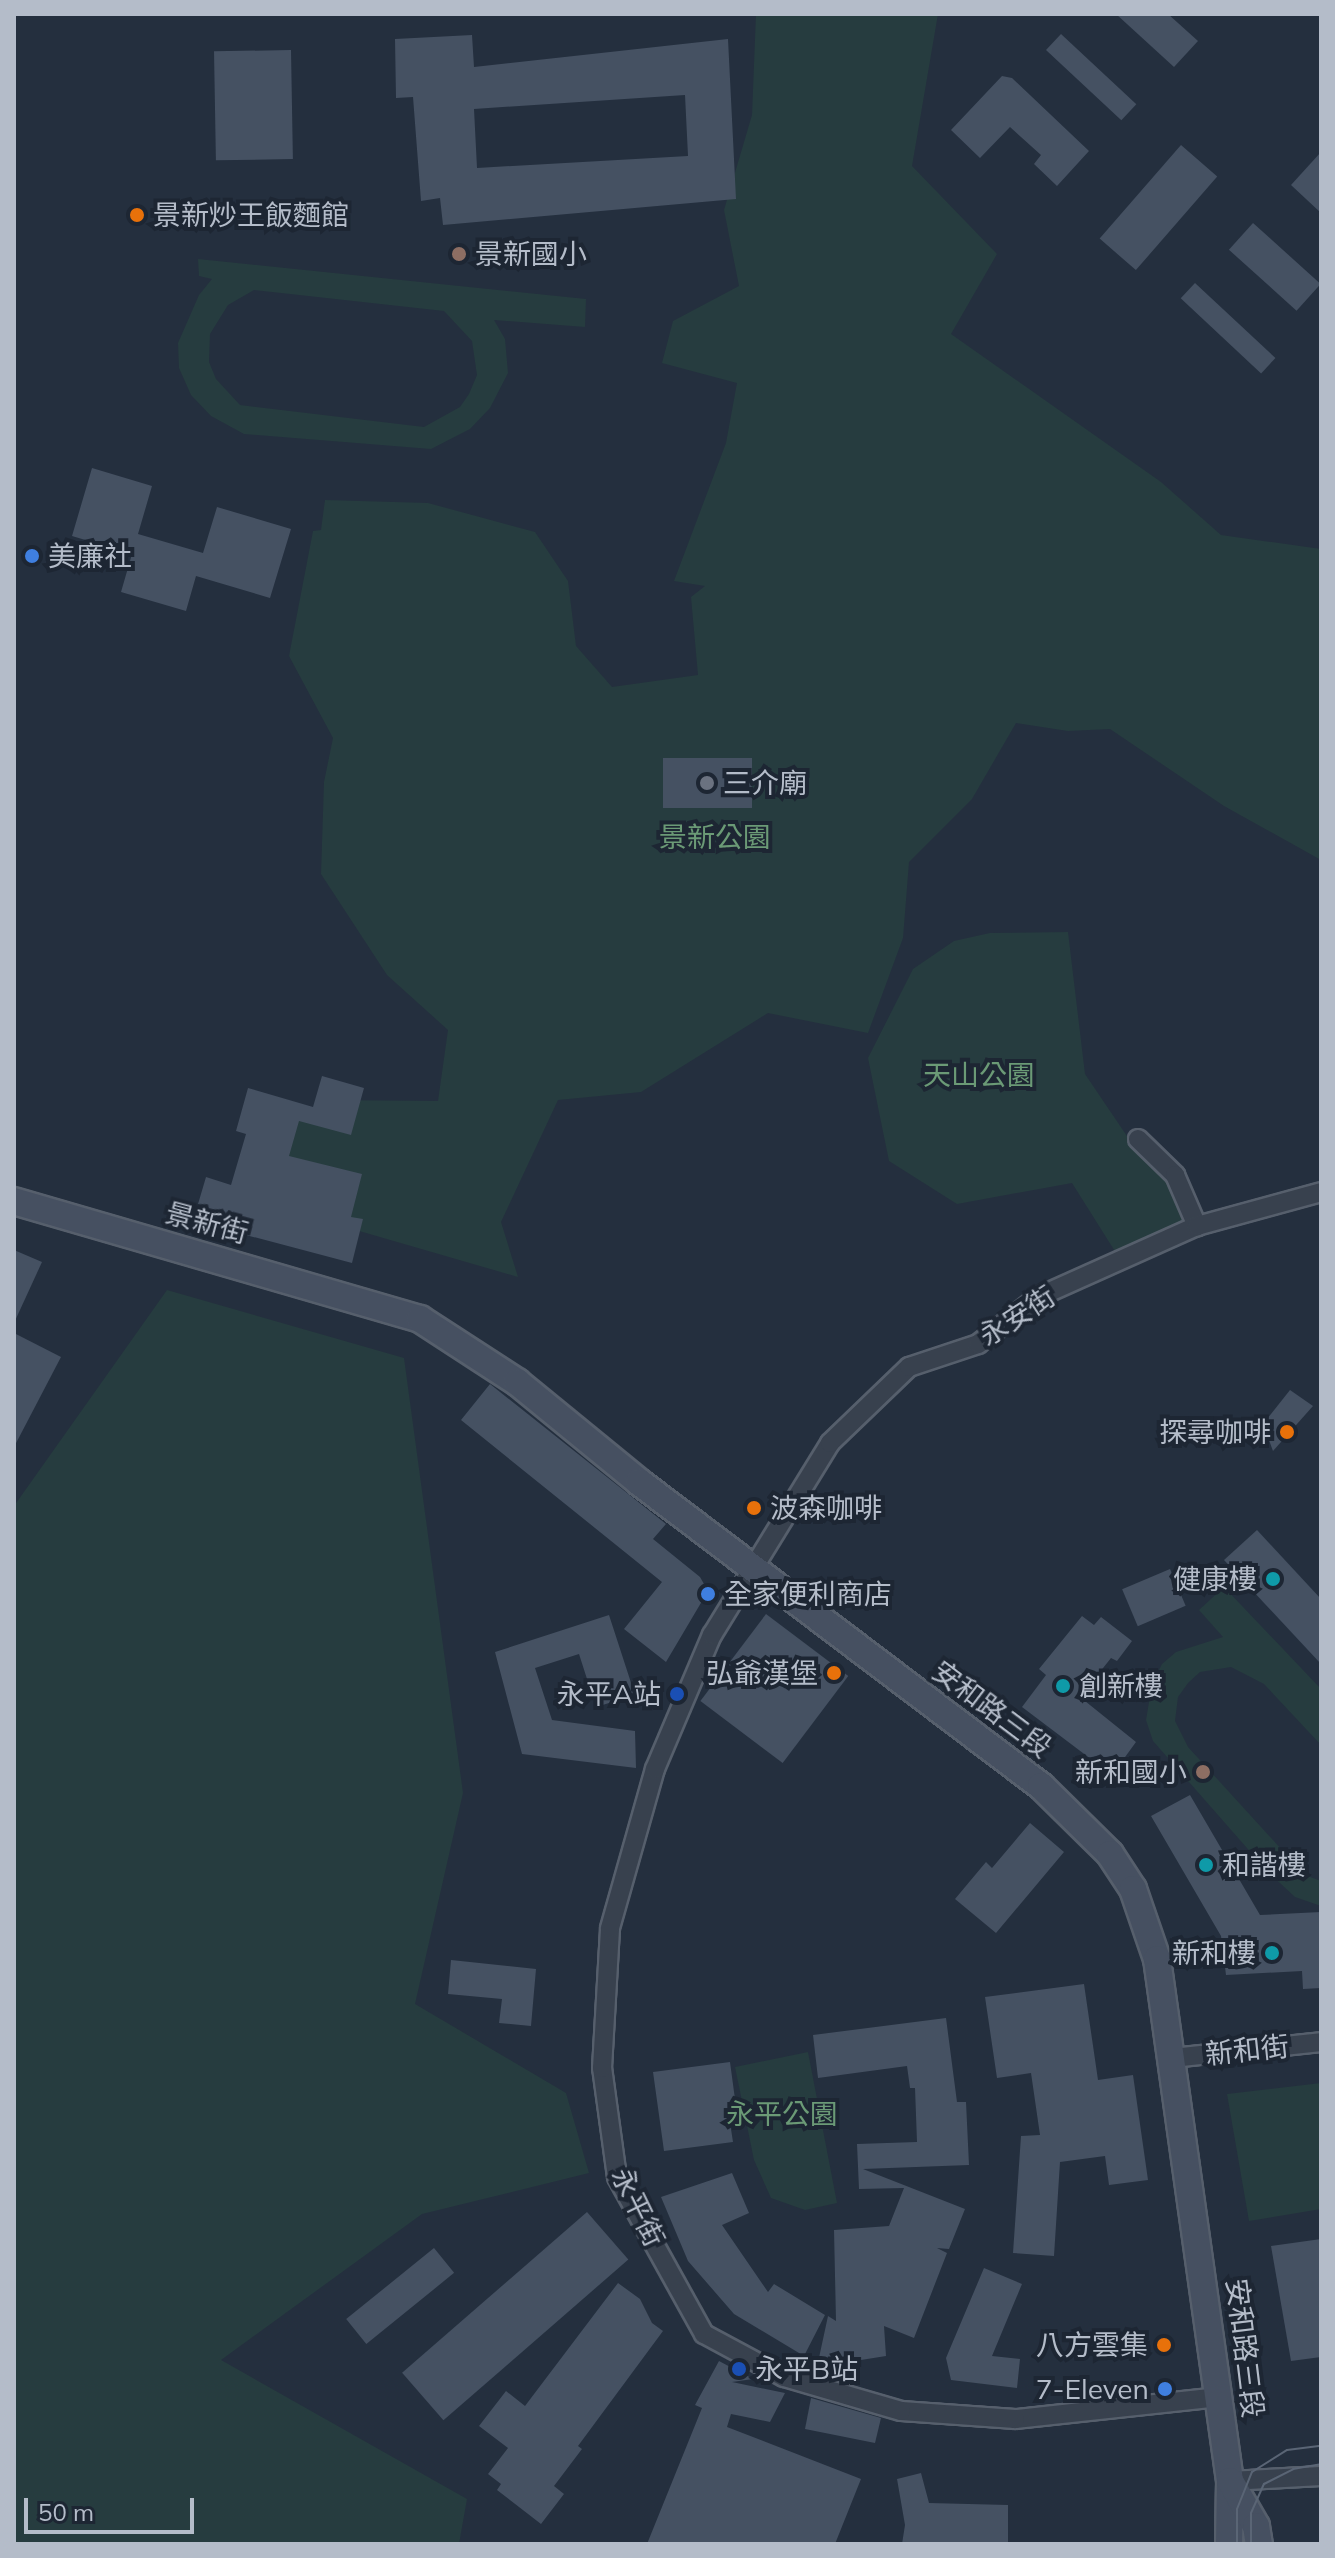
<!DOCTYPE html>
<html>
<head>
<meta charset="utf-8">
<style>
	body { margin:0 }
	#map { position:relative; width:1335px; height:2558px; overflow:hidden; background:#242f3e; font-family:Mulish,"Noto Sans TC",sans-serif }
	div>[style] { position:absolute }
	.green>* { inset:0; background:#263c3f }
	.building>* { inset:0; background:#455162; transform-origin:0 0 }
	.roads { filter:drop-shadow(2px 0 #565f6c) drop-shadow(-2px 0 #565f6c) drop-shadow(0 2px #565f6c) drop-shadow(0 -2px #565f6c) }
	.street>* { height:18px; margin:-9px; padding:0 9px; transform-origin:9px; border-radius:9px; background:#38414e }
	.secondary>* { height:26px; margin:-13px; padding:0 13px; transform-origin:13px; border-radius:13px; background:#465061 }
	.tram>* { height:2px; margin:-1px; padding:0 1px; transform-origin:1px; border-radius:1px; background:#5a6575 }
	.dots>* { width:22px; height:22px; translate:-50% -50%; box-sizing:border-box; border:4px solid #1d2633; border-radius:50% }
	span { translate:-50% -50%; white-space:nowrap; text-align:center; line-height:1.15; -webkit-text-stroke:8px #1d2633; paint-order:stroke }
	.poi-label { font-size:28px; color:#b4bcc9 }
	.left { translate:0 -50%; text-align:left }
	.right { translate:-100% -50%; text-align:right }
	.park-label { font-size:28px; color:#6b9a76 }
	.street-label { font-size:28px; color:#b4bcc9 }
	.frame { position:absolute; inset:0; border:16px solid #b4bcc9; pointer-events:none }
	.scale { position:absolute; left:24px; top:2498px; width:170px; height:36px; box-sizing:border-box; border:4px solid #b4bcc9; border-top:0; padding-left:10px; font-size:24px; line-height:28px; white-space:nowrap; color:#b4bcc9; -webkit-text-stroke:6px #1d2633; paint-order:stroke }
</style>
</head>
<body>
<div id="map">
	<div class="green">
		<i style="clip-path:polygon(756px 14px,938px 14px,912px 166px,997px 254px,951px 334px,1161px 482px,1221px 535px,1321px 549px,1321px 860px,1224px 806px,1110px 729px,1068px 731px,1016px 723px,972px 799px,909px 862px,903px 938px,868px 1033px,768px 1013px,641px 1092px,558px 1100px,501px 1222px,518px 1277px,252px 1200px,271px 1138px,322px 1100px,438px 1101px,448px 1030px,387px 975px,321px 874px,324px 782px,333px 738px,289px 656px,313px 531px,321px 530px,325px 500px,428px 503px,535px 532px,568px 581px,576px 646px,612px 687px,698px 675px,691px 597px,705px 586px,674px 581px,726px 443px,737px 383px,662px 363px,673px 321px,739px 286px,724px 210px,752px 115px)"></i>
		<i style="clip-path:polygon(evenodd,198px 259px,586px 299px,585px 327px,494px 320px,505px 339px,508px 373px,490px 408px,470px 429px,431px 449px,244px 434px,211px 416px,191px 395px,179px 368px,178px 343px,199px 295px,212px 279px,199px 276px,198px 259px,254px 290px,444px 311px,472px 341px,477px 375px,469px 394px,460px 407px,424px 427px,240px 405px,216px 379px,209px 362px,210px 334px,228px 305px,254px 290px)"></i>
		<i style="clip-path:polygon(1068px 932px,1085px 1074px,1131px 1142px,1165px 1166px,1185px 1225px,1116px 1253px,1072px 1183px,957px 1204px,889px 1161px,868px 1058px,913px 969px,954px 941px,990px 933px)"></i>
		<i style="clip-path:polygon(167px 1290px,404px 1358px,463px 1793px,415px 2004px,566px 2093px,589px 2173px,422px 2214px,221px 2360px,467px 2499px,459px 2544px,14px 2544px,14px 1506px)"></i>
		<i style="clip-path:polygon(1224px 1587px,1321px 1689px,1321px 1745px,1264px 1684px,1231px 1667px,1200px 1672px,1188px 1683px,1178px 1697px,1175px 1721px,1188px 1747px,1283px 1851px,1305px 1875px,1321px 1881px,1321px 1906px,1295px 1897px,1268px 1872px,1153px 1741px,1146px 1720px,1152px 1684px,1162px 1664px,1176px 1652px,1223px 1637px,1199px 1610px)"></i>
		<i style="clip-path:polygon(808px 2052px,837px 2203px,805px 2210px,771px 2198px,754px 2160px,735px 2067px)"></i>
		<i style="clip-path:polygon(1321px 2083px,1321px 2209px,1249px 2221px,1227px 2094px)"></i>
	</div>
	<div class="building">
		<i style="clip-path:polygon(1116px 14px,1168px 14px,1198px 41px,1174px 67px)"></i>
		<i style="left:1061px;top:34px;width:103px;height:22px;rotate:43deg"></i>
		<i style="clip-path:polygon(evenodd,472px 35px,474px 67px,728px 39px,736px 199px,443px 225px,440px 198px,421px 201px,413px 97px,396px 98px,395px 39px,472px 35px,685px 95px,688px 156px,477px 168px,474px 109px,685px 95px)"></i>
		<i style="left:291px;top:50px;width:109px;height:77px;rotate:89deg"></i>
		<i style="clip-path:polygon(1002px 76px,1012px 78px,1089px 151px,1057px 186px,1034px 164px,1041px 155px,1010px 127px,980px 158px,951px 130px)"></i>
		<i style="left:1181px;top:145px;width:48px;height:124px;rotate:41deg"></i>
		<i style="clip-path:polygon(1321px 152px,1321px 213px,1291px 185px)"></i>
		<i style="left:1253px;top:223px;width:91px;height:36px;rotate:42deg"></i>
		<i style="left:1195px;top:283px;width:110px;height:21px;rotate:43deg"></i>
		<i style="clip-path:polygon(92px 468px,152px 486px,138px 534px,203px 553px,217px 507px,291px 529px,270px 598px,196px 576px,186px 611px,121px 592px,132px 554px,72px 536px)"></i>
		<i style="left:752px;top:758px;width:50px;height:89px;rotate:90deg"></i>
		<i style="clip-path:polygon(322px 1076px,364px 1088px,351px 1135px,299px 1121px,289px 1156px,362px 1174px,351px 1217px,363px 1219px,352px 1263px,193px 1221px,206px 1177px,231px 1185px,246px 1134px,236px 1131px,248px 1088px,313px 1107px)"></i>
		<i style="clip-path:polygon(14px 1250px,42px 1262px,14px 1323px)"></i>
		<i style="clip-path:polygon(14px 1333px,61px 1357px,14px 1447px)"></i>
		<i style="clip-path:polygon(490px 1384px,666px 1524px,653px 1539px,700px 1577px,708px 1591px,666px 1662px,624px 1629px,662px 1582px,461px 1420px)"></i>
		<i style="clip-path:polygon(1290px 1390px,1313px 1406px,1273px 1451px,1263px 1424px)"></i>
		<i style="clip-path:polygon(1257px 1530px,1321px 1599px,1321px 1664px,1224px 1560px)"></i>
		<i style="left:1170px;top:1569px;width:40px;height:52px;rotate:67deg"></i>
		<i style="left:766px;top:1614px;width:103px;height:109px;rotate:37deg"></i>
		<i style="clip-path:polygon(609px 1615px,635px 1695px,596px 1707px,579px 1654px,535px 1668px,552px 1720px,635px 1731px,636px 1768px,522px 1754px,495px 1652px)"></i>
		<i style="clip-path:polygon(1082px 1616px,1094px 1625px,1101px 1617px,1132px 1641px,1117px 1661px,1111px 1658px,1080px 1697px,1136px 1742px,1112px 1775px,1022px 1707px,1046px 1675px,1039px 1669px)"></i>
		<i style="clip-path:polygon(1190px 1795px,1260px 1915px,1321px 1912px,1321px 1988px,1303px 1989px,1302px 1971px,1226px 1975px,1221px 1936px,1151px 1816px)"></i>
		<i style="clip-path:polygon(1030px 1823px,1064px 1852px,996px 1933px,955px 1899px,986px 1862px,992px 1868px)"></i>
		<i style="clip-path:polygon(451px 1960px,536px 1969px,531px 2026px,499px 2023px,502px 1999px,448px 1994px)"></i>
		<i style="clip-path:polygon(1084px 1984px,1098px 2080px,1133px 2075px,1148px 2180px,1109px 2185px,1105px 2156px,1060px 2162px,1054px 2256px,1013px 2253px,1021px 2136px,1040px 2135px,1031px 2073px,997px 2078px,985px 1997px)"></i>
		<i style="clip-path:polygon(946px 2018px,957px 2102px,966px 2102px,969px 2165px,863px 2169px,965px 2209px,949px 2249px,937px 2248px,947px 2253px,914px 2338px,884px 2326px,886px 2356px,817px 2367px,828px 2316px,836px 2321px,834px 2230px,889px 2226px,904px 2188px,859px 2189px,857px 2144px,917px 2142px,915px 2088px,910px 2088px,907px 2066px,818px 2078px,813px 2035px)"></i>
		<i style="clip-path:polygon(730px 2062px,737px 2114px,729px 2116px,733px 2142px,664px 2151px,653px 2072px)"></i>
		<i style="clip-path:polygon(732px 2173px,749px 2213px,722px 2225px,768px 2292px,774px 2284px,825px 2315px,804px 2356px,734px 2314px,688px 2261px,661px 2197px)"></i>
		<i style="left:587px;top:2212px;width:63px;height:245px;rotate:49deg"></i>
		<i style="clip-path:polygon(1321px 2239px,1321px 2357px,1291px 2361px,1271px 2246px)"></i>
		<i style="left:434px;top:2248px;width:32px;height:113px;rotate:51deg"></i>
		<i style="clip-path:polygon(984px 2268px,1022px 2284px,992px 2356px,1020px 2359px,1017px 2388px,951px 2380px,946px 2358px)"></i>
		<i style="clip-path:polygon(618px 2283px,640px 2299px,652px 2323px,663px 2331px,578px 2446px,582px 2449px,554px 2486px,564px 2494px,541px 2524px,497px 2490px,501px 2484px,488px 2474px,508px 2448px,479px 2426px,506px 2391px,525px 2406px)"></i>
		<i style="clip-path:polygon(719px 2361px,753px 2379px,732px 2382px,785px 2393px,770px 2422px,731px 2414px,727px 2427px,861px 2479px,835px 2544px,647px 2544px,702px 2408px,695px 2405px)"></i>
		<i style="clip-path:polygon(811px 2398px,881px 2418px,875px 2443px,805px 2429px)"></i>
		<i style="clip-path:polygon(921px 2473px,929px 2503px,1008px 2505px,1008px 2544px,902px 2544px,905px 2525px,897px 2479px)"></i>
	</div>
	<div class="roads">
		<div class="street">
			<i style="left:1138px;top:1139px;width:52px;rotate:44.2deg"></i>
			<i style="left:1175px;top:1175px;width:56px;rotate:66.7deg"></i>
			<i style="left:1172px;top:2058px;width:150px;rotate:-6.1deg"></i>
			<i style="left:1219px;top:2397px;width:205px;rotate:173.8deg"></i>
			<i style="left:1015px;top:2419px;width:114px;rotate:-176deg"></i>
			<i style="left:901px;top:2411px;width:122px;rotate:-163.8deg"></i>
			<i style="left:784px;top:2377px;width:91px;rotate:-151.7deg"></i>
			<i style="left:704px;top:2334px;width:179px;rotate:-119deg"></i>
			<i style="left:617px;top:2177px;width:110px;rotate:-97.8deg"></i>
			<i style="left:602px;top:2068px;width:140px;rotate:-86.7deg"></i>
			<i style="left:610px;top:1928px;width:165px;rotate:-74.2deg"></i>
			<i style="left:655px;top:1769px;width:146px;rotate:-67deg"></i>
			<i style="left:712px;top:1635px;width:225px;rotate:-58.4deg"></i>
			<i style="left:830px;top:1443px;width:110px;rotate:-43.9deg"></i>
			<i style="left:909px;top:1367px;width:73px;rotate:-18.4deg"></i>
			<i style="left:978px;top:1344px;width:76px;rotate:-38.1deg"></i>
			<i style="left:1038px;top:1297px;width:174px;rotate:-24.1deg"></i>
			<i style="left:1197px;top:1226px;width:129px;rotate:-15.3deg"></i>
			<i style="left:1230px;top:2481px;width:91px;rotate:-3.1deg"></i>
		</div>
		<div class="secondary">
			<i style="left:14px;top:1201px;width:423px;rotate:16.2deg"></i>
			<i style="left:420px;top:1319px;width:116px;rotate:33deg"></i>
			<i style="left:517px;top:1382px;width:158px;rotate:39.3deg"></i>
			<i style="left:639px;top:1482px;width:504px;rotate:37.1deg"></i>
			<i style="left:1041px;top:1786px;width:97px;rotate:44.6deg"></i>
			<i style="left:1110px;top:1854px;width:42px;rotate:56.7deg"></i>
			<i style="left:1133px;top:1889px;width:74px;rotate:71.1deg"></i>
			<i style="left:1157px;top:1959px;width:527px;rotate:82.04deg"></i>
			<i style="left:1230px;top:2481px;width:63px;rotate:90.9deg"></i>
			<i style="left:1230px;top:2481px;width:52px;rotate:60deg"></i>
			<i style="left:1256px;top:2526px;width:18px;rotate:81deg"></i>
		</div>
	</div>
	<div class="tram">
		<i style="left:1237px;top:2544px;width:35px;rotate:-90deg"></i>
		<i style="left:1237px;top:2509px;width:40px;rotate:-68deg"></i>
		<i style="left:1252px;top:2472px;width:41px;rotate:-32.2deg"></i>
		<i style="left:1287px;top:2450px;width:34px;rotate:-7deg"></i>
		<i style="left:1251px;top:2544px;width:31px;rotate:-90deg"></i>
		<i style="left:1251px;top:2513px;width:32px;rotate:-66deg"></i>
		<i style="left:1264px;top:2484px;width:33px;rotate:-27deg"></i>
		<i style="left:1293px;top:2469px;width:28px;rotate:-10deg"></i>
	</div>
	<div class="dots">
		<i style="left:137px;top:215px;background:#e8710a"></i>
		<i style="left:459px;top:254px;background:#8d6e63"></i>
		<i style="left:32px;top:556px;background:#3f7fe0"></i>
		<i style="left:707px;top:783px;background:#6b7280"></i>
		<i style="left:1287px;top:1432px;background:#e8710a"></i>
		<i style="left:754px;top:1508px;background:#e8710a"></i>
		<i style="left:1273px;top:1579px;background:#0f9aa8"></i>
		<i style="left:708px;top:1594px;background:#3f7fe0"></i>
		<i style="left:834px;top:1673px;background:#e8710a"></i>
		<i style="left:1063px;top:1686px;background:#0f9aa8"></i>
		<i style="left:677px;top:1694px;background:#1a4fb4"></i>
		<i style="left:1203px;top:1772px;background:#8d6e63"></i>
		<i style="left:1206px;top:1865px;background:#0f9aa8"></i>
		<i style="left:1272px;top:1953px;background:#0f9aa8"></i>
		<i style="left:1164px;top:2345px;background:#e8710a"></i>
		<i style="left:739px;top:2369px;background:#1a4fb4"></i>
		<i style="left:1165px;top:2389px;background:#3f7fe0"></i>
	</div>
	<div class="poi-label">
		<span class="left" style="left:153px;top:215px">景新炒王飯麵館</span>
		<span class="left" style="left:475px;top:254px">景新國小</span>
		<span class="left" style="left:48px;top:556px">美廉社</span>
		<span class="left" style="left:723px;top:783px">三介廟</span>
		<span class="right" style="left:1271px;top:1432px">探尋咖啡</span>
		<span class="left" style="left:770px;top:1508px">波森咖啡</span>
		<span class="right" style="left:1257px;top:1579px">健康樓</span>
		<span class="left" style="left:724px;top:1594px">全家便利商店</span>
		<span class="right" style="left:818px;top:1673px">弘爺漢堡</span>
		<span class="left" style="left:1079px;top:1686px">創新樓</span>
		<span class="right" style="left:661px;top:1694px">永平A站</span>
		<span class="right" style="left:1187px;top:1772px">新和國小</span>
		<span class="left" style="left:1222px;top:1865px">和諧樓</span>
		<span class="right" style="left:1256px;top:1953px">新和樓</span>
		<span class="right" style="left:1148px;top:2345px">八方雲集</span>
		<span class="left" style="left:755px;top:2369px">永平B站</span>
		<span class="right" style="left:1149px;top:2389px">7-Eleven</span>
	</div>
	<div class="park-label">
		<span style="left:715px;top:837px">景新公園</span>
		<span style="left:979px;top:1075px">天山公園</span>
		<span style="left:782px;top:2114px">永平公園</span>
	</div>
	<div class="street-label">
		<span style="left:207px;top:1223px;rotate:15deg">景新街</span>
		<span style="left:1017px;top:1316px;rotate:-33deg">永安街</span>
		<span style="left:992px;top:1709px;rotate:37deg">安和路三段</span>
		<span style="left:1247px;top:2050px;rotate:-6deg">新和街</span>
		<span style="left:638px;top:2207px;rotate:64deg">永平街</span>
		<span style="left:1245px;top:2348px;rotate:83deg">安和路三段</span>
	</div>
	<div class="frame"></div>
	<div class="scale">50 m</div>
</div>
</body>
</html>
